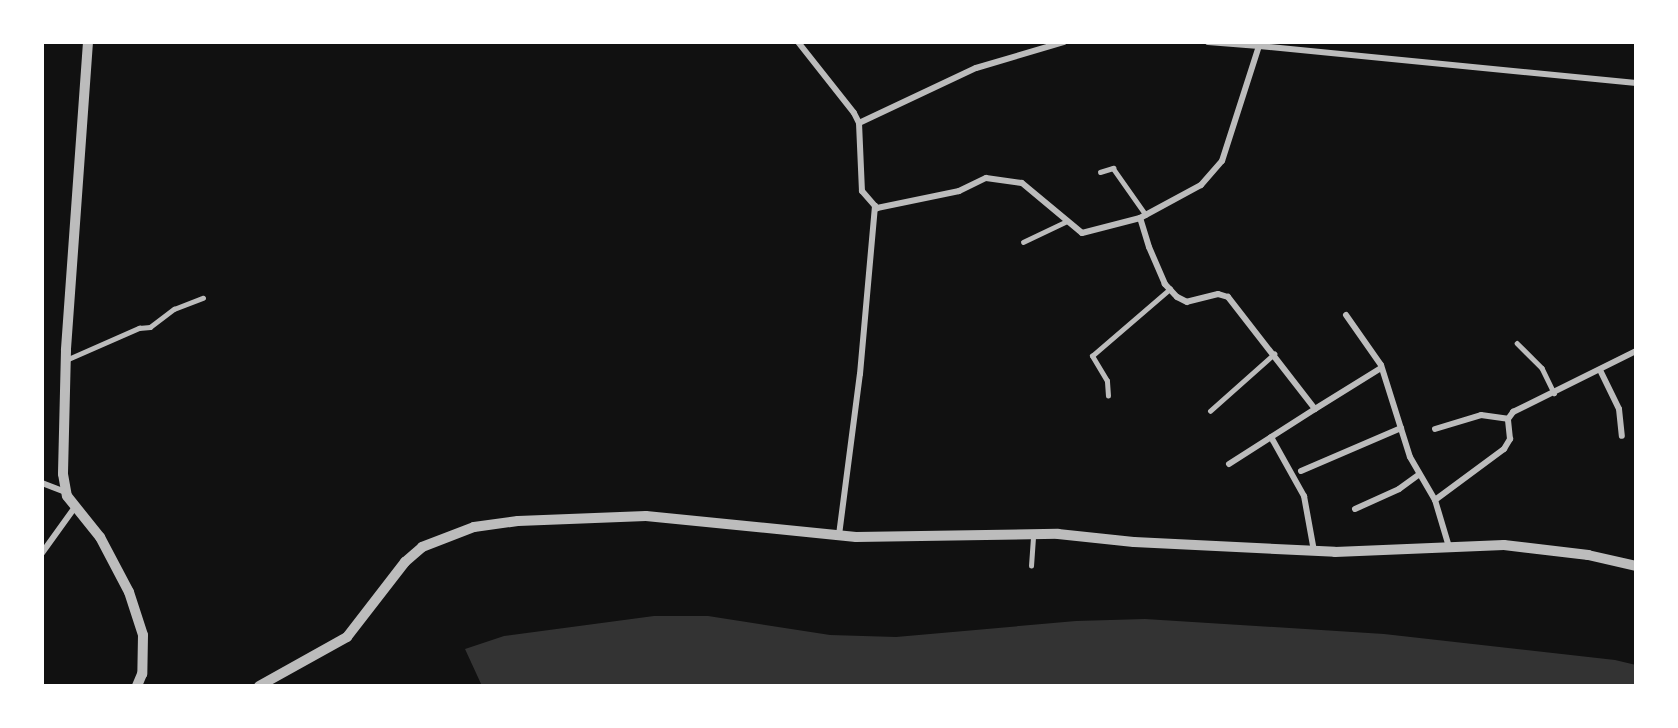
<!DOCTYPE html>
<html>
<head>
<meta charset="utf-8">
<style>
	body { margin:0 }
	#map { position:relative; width:1678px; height:728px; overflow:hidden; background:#111; font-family:Commissioner,sans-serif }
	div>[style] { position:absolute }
	.water>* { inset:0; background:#333 }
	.service>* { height:4.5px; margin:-2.25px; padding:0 2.25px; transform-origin:2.25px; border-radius:2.25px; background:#bcbcbc }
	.minor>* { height:6px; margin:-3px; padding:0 3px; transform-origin:3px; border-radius:3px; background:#bcbcbc }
	.tertiary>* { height:10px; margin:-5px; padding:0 5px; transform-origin:5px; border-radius:5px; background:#bcbcbc }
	span { translate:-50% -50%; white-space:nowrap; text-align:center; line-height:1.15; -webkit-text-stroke:4.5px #fff; paint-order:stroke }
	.frame { position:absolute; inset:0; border:44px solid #fff; pointer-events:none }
</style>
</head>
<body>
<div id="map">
	<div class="water">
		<i style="clip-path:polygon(654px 616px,708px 616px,830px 635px,896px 637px,1076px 621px,1145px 619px,1384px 634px,1615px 660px,1636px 665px,1636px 686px,482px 686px,465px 649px,504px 636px)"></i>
	</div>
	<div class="service">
		<i style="left:1100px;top:172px;width:14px;rotate:-17deg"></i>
		<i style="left:1113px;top:168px;width:57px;rotate:54.9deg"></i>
		<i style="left:1023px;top:242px;width:49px;rotate:-25.5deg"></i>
		<i style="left:1517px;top:343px;width:35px;rotate:45deg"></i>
		<i style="left:1542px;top:368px;width:28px;rotate:64deg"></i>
		<i style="left:66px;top:360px;width:80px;rotate:-23.7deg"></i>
		<i style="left:139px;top:328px;width:11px;rotate:-5deg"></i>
		<i style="left:150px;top:327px;width:30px;rotate:-37deg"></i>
		<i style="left:174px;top:309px;width:31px;rotate:-21deg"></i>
		<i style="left:1108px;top:396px;width:15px;rotate:-94deg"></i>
		<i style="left:1107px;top:381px;width:29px;rotate:-121deg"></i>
		<i style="left:1092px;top:356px;width:103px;rotate:-40.7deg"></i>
		<i style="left:1210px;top:411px;width:86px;rotate:-41.7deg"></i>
		<i style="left:1031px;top:566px;width:30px;rotate:-86deg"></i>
	</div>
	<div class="minor">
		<i style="left:798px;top:42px;width:90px;rotate:51.7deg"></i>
		<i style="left:854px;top:113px;width:11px;rotate:63deg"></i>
		<i style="left:859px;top:123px;width:68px;rotate:87.5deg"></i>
		<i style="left:862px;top:191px;width:23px;rotate:49deg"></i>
		<i style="left:877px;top:208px;width:84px;rotate:-11.7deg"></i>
		<i style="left:959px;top:191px;width:30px;rotate:-26deg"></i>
		<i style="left:986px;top:178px;width:36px;rotate:8deg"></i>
		<i style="left:1022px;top:183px;width:78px;rotate:39.8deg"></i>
		<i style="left:1082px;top:233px;width:60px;rotate:-14.5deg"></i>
		<i style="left:1208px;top:42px;width:51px;rotate:4.5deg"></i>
		<i style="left:859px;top:123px;width:129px;rotate:-25.2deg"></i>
		<i style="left:976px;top:68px;width:92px;rotate:-16.5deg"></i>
		<i style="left:1346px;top:315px;width:61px;rotate:55deg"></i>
		<i style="left:1381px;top:365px;width:96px;rotate:72.5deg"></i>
		<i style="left:1410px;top:457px;width:50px;rotate:59.8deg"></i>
		<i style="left:1435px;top:500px;width:49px;rotate:73.4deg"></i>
		<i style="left:1381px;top:368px;width:78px;rotate:148.2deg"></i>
		<i style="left:1315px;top:409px;width:142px;rotate:-127.8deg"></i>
		<i style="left:1228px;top:297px;width:10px;rotate:-163deg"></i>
		<i style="left:1218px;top:294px;width:32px;rotate:166deg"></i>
		<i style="left:1187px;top:302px;width:11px;rotate:-153deg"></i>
		<i style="left:1177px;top:297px;width:18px;rotate:-133deg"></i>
		<i style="left:1165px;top:284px;width:40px;rotate:-113.4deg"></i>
		<i style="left:1149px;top:247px;width:30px;rotate:-107deg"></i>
		<i style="left:1140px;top:218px;width:69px;rotate:-28.4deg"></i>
		<i style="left:1201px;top:185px;width:32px;rotate:-49deg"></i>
		<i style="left:1222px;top:161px;width:121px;rotate:-72.2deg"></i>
		<i style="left:1259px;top:46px;width:379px;rotate:5.6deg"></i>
		<i style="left:1600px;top:370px;width:43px;rotate:64deg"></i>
		<i style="left:1619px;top:409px;width:27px;rotate:84deg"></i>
		<i style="left:1435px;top:429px;width:48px;rotate:-16.9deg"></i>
		<i style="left:1481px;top:415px;width:27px;rotate:8deg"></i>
		<i style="left:1271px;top:437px;width:68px;rotate:60.8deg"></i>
		<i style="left:1304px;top:496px;width:56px;rotate:79.7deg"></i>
		<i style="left:1229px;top:464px;width:102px;rotate:-32.6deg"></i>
		<i style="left:1301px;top:471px;width:109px;rotate:-23.3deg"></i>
		<i style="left:42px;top:483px;width:25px;rotate:21deg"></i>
		<i style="left:1435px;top:500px;width:86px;rotate:-36.5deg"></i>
		<i style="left:1504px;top:449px;width:12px;rotate:-59deg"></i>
		<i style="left:1510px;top:439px;width:20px;rotate:-96deg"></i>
		<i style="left:1508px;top:419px;width:9px;rotate:-54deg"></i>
		<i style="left:1513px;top:412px;width:137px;rotate:-26.4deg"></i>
		<i style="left:1355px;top:509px;width:48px;rotate:-24.4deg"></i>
		<i style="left:1399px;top:489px;width:24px;rotate:-36deg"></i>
		<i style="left:839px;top:535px;width:162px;rotate:-82.6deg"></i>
		<i style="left:860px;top:374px;width:169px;rotate:-84.9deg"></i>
		<i style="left:42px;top:553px;width:57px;rotate:-54.3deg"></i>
	</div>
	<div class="tertiary">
		<i style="left:88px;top:42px;width:309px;rotate:94.1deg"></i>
		<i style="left:66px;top:350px;width:124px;rotate:91.4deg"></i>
		<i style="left:63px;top:474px;width:22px;rotate:80deg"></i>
		<i style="left:67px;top:496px;width:53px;rotate:51.2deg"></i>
		<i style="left:100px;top:537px;width:62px;rotate:62.2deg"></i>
		<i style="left:129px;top:592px;width:45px;rotate:72deg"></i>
		<i style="left:143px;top:635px;width:39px;rotate:91deg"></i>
		<i style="left:142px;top:674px;width:13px;rotate:113deg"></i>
		<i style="left:259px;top:686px;width:101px;rotate:-29.1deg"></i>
		<i style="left:347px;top:637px;width:95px;rotate:-52.3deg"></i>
		<i style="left:405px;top:562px;width:23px;rotate:-41deg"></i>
		<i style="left:422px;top:547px;width:56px;rotate:-21deg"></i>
		<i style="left:474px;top:527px;width:44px;rotate:-7.8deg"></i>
		<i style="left:518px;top:521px;width:128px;rotate:-2.2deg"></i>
		<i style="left:646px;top:516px;width:211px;rotate:5.7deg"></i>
		<i style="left:856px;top:537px;width:202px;rotate:-0.9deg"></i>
		<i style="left:1058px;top:534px;width:76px;rotate:6deg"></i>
		<i style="left:1134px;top:542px;width:201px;rotate:2.8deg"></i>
		<i style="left:1335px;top:552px;width:169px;rotate:-2.4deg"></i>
		<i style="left:1504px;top:545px;width:85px;rotate:6.8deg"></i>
		<i style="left:1588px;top:555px;width:49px;rotate:12.9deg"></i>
	</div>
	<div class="frame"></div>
</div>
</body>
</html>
